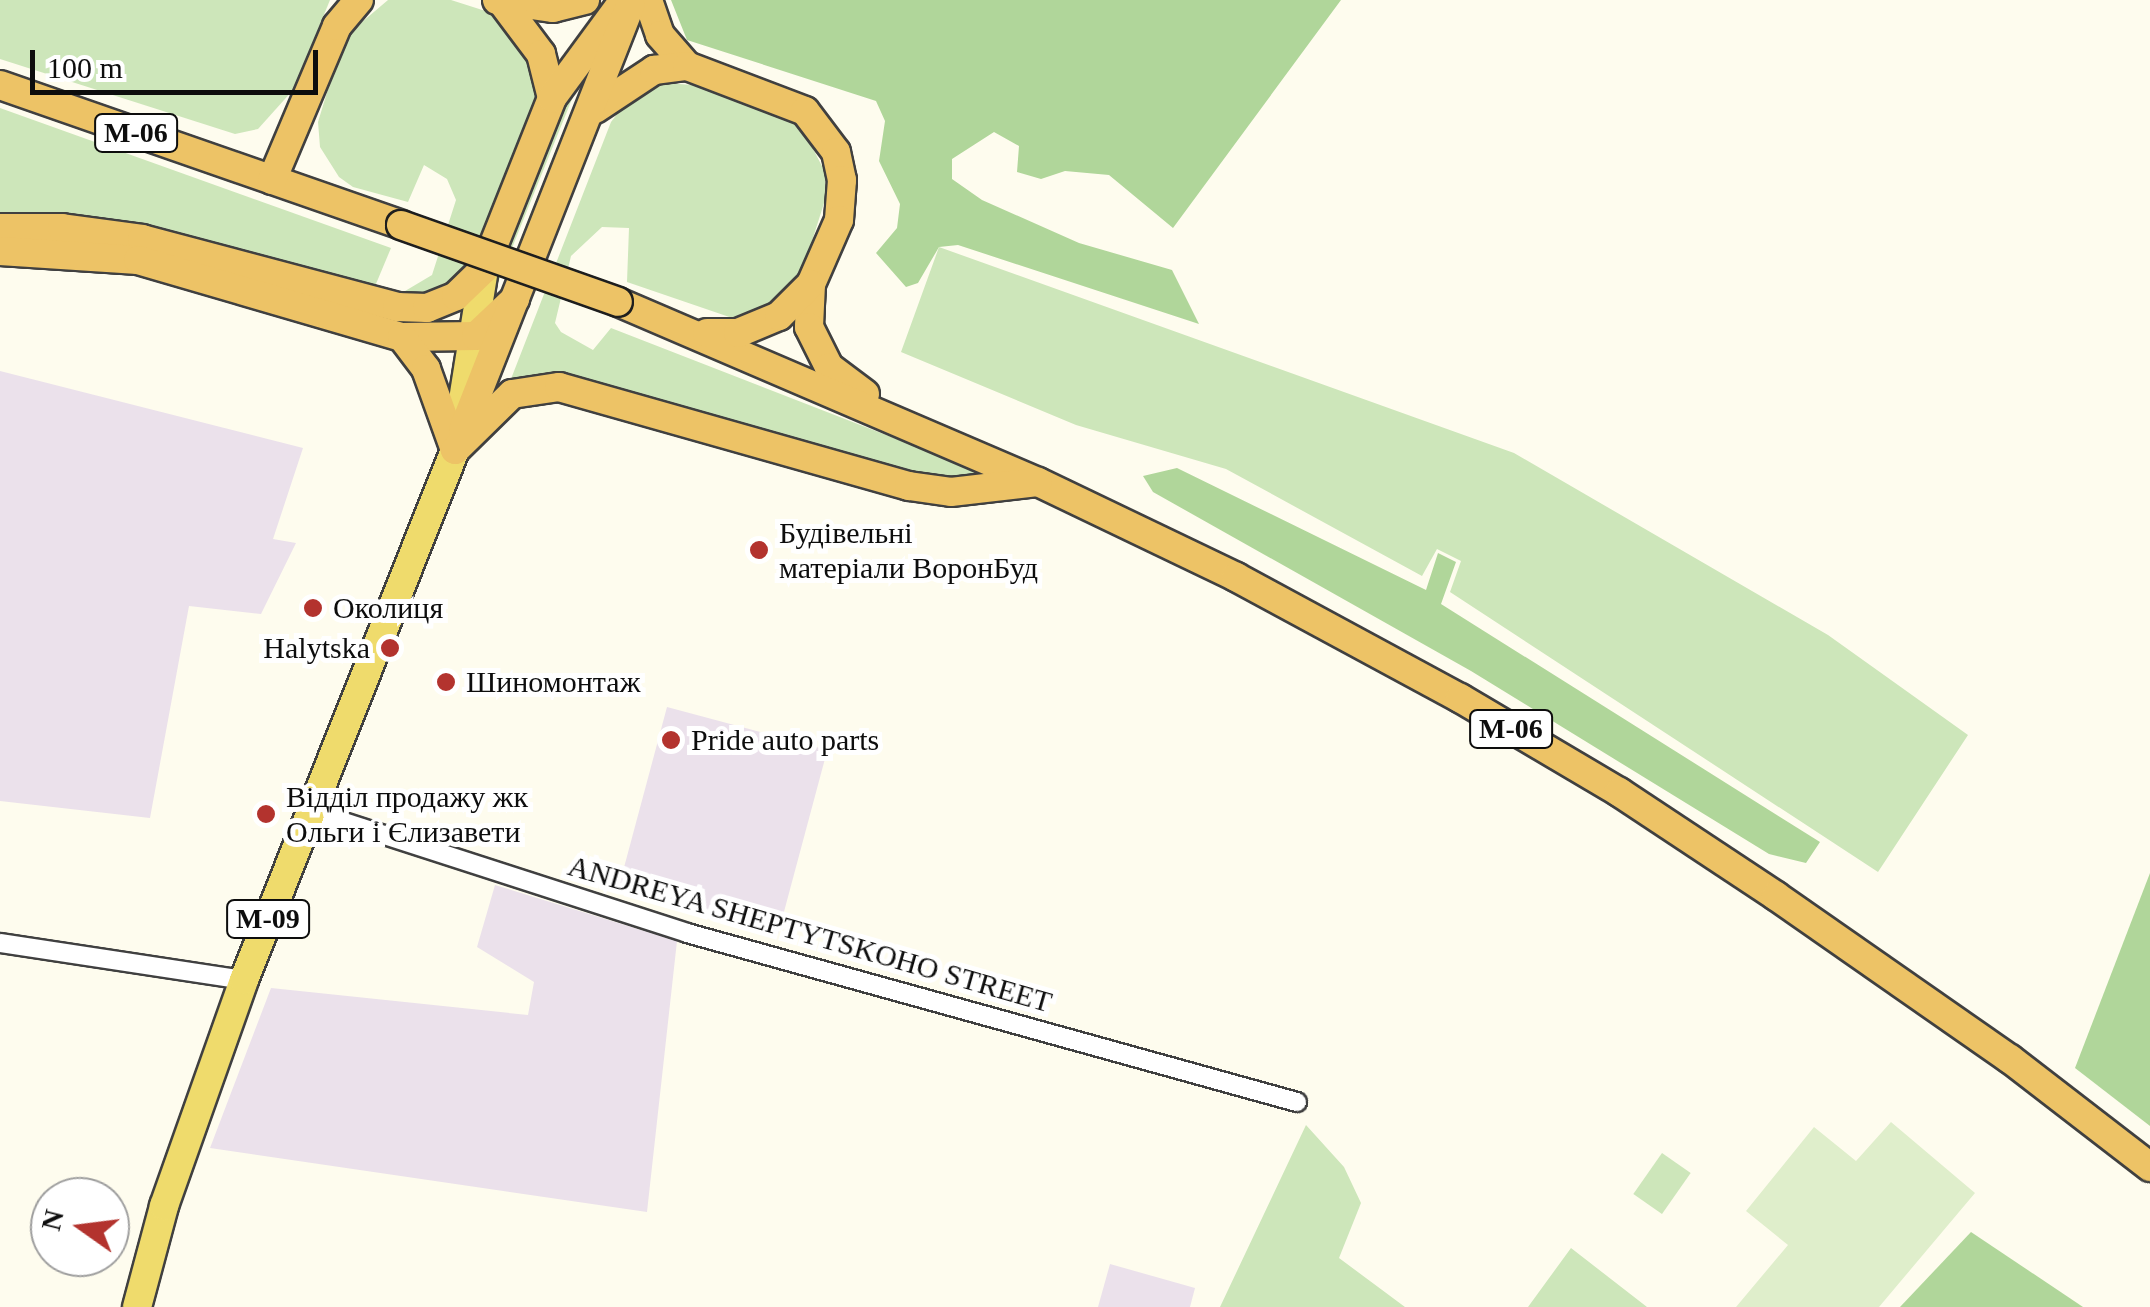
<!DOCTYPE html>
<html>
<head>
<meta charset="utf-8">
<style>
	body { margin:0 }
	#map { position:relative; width:2150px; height:1307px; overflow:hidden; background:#fefcee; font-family:"Times New Roman",serif }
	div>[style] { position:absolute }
	.industrial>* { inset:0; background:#ebe1eb; transform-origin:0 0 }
	.green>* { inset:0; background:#cde6ba; transform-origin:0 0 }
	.forest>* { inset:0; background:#b0d69a }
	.pitch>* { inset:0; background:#dfeecb }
	.roads { filter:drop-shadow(2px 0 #404040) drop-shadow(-2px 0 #404040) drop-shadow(0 2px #404040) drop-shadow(0 -2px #404040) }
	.minor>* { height:18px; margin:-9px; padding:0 9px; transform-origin:9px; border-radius:9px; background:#fff }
	.primary>* { height:28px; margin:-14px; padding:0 14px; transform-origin:14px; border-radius:14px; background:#efdb6c }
	.trunk>* { height:28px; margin:-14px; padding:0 14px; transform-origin:14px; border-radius:14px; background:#edc366 }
	.bridges { filter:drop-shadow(2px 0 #1e1e1e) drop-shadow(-2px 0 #1e1e1e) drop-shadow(0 2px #1e1e1e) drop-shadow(0 -2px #1e1e1e) }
	.trunk-bridge>* { height:28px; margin:-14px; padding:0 14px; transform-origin:14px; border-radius:14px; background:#edc366 }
	.dots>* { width:28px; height:28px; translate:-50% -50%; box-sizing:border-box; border:5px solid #fff; border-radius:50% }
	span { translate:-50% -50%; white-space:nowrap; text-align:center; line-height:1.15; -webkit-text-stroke:10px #fff; paint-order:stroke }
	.shield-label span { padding:2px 8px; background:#fff; border:2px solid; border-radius:8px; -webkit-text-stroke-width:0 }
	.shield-label { font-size:28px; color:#0d0d0d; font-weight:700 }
	.poi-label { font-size:30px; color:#0d0d0d }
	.left { translate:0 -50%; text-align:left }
	.right { translate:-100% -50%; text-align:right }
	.street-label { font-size:30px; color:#0d0d0d }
	.north { position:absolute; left:30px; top:1177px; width:100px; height:100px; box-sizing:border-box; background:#fff; border:2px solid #9e9e9e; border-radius:50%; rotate:284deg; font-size:28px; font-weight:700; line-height:40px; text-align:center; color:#0d0d0d }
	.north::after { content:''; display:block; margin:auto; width:35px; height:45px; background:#b3332e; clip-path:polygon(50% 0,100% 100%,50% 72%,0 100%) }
	.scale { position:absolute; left:30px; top:50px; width:288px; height:45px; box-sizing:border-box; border:5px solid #0d0d0d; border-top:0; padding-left:12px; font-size:30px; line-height:35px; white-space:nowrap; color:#0d0d0d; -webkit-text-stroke:8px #fff; paint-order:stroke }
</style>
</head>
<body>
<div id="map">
	<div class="industrial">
		<i style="clip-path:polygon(0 371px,303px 448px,273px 539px,296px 543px,261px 614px,189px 606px,150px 818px,0 801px)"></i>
		<i style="left:667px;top:707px;width:166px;height:190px;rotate:15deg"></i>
		<i style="clip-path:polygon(495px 885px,677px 941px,647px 1212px,210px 1148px,271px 988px,528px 1015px,534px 982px,477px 947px)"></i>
		<i style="clip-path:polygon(1110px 1264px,1195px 1288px,1190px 1307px,1098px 1307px)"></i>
	</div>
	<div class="green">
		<i style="clip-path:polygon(0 0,330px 0,293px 90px,258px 129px,235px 134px,0 59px)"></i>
		<i style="clip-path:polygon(388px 0,451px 0,498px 15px,523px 40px,538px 78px,536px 103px,478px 256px,465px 277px,431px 297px,395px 297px,432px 275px,456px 200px,447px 179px,424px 165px,408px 202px,353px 187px,339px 177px,320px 147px,318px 122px,339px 53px,355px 28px)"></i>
		<i style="clip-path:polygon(666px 83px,692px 85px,788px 118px,808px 139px,825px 172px,825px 200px,799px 282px,784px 302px,744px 322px,627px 282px,629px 228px,602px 227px,571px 256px,555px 323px,561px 332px,593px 350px,611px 328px,989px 475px,922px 479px,509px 384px,611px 122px,624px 105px)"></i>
		<i style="clip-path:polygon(569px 93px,572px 99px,489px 305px,506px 239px)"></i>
		<i style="clip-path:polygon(0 108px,391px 248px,373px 291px,0 218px)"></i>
		<i style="clip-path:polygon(939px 247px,1514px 453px,1828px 635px,1968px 735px,1878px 872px,1450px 592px,1461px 561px,1437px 549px,1422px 576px,1226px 469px,1076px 425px,901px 352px)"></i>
		<i style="clip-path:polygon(1306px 1125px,1344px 1167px,1361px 1203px,1339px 1258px,1405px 1307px,1220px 1307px)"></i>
		<i style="left:1662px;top:1153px;width:35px;height:50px;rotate:35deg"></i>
		<i style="clip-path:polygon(1571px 1248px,1580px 1255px,1647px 1307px,1528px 1307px)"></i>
	</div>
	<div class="forest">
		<i style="clip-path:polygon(671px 0,1341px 0,1173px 228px,1109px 175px,1065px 171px,1041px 179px,1017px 172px,1019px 146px,994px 132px,952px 159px,952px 179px,982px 200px,1079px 243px,1172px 270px,1199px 324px,958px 245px,939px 247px,918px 283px,906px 287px,876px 253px,897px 228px,900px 204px,879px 161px,885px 121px,876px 101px,687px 40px)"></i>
		<i style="clip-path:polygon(1177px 468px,1426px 590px,1438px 553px,1456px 562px,1441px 604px,1820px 842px,1806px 863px,1769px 854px,1471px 671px,1153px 492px,1143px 476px)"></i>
		<i style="clip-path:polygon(2150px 873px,2150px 1126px,2075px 1068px)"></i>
		<i style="clip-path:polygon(1971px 1232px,2083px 1307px,1900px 1307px)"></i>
	</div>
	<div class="pitch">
		<i style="clip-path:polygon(1891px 1122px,1975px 1193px,1879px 1307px,1736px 1307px,1788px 1245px,1746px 1211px,1814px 1127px,1856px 1161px)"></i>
	</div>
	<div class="roads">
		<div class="minor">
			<i style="left:310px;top:811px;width:396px;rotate:17.9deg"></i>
			<i style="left:687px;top:933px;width:633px;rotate:15.49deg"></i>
			<i style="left:0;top:943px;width:247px;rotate:8.6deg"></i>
		</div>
		<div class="primary">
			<i style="left:137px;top:1307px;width:105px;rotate:-75deg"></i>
			<i style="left:164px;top:1206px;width:240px;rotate:-70.5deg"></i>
			<i style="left:244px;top:980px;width:570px;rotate:-68.29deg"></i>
			<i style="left:455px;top:450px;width:183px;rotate:-80.9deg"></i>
		</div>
		<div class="trunk">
			<i style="left:497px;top:0;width:57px;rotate:8.1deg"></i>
			<i style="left:553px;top:8px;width:33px;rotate:-14deg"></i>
			<i style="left:648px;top:0;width:37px;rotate:71deg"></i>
			<i style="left:660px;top:35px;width:41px;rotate:48.9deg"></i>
			<i style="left:502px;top:2px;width:65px;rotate:53.1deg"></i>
			<i style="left:541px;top:54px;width:45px;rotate:76deg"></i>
			<i style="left:0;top:85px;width:425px;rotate:19.2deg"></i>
			<i style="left:595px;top:109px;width:71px;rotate:-33.5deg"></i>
			<i style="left:654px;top:70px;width:33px;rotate:-7deg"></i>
			<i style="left:687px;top:66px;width:126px;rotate:20.9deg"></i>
			<i style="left:805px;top:111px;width:51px;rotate:52.9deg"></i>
			<i style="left:836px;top:152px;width:29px;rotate:78deg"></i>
			<i style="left:842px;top:180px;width:40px;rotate:94.3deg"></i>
			<i style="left:839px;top:220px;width:70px;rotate:113.6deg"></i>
			<i style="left:811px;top:284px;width:43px;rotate:92.7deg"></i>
			<i style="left:809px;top:327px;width:45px;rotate:63.4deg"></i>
			<i style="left:829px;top:367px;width:45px;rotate:36.9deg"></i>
			<i style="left:272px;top:180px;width:167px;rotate:-67.1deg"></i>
			<i style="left:337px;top:26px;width:34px;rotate:-50deg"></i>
			<i style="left:0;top:228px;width:62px"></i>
			<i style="left:62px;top:228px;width:81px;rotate:7.8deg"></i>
			<i style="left:142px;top:239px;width:264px;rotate:14.9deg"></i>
			<i style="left:397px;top:307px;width:30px;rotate:2deg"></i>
			<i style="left:427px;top:308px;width:31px;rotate:-22deg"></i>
			<i style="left:456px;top:296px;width:39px;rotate:-44deg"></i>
			<i style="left:484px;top:269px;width:184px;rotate:-68.3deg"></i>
			<i style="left:552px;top:98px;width:122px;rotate:-53.7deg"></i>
			<i style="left:0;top:251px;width:138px;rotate:3.7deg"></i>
			<i style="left:138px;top:260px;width:275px;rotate:16.3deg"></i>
			<i style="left:402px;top:337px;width:74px;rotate:-0.8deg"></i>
			<i style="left:476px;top:336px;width:54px;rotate:-43.5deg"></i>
			<i style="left:618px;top:302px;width:457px;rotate:23.2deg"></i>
			<i style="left:1038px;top:482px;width:220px;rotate:25.6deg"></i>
			<i style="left:1236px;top:577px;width:255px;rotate:28.4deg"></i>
			<i style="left:1460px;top:698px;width:185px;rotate:30.6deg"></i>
			<i style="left:1619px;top:792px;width:188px;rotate:33.5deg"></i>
			<i style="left:1776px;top:896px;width:285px;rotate:34.9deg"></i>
			<i style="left:2010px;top:1059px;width:177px;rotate:37.6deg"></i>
			<i style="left:707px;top:333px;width:31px"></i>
			<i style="left:738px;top:333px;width:44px;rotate:-22.5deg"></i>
			<i style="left:779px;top:316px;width:45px;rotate:-45deg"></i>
			<i style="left:402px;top:337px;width:40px;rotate:53deg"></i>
			<i style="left:426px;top:369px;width:86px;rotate:70.3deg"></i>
			<i style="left:463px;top:430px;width:457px;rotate:-68.5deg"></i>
			<i style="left:455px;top:450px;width:80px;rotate:-44.5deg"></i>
			<i style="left:512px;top:394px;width:48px;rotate:-8.5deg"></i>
			<i style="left:559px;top:387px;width:364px;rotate:15.8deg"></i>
			<i style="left:909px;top:486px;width:42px;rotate:8.1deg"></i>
			<i style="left:951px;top:492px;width:87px;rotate:-6.6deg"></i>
		</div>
	</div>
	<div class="bridges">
		<div class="trunk-bridge">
			<i style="left:401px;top:225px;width:230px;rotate:19.5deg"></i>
		</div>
	</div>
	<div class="dots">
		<i style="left:759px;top:550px;background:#b3332e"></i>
		<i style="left:313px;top:608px;background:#b3332e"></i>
		<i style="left:390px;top:648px;background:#b3332e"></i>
		<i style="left:446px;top:682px;background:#b3332e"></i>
		<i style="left:671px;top:740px;background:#b3332e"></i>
		<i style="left:266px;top:814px;background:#b3332e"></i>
	</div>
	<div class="shield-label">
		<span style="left:136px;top:133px">М-06</span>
		<span style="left:1511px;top:729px">М-06</span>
		<span style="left:268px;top:919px">М-09</span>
	</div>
	<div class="poi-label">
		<span class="left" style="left:779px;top:550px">Будівельні<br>матеріали ВоронБуд</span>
		<span class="left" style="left:333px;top:608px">Околиця</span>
		<span class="right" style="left:370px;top:648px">Halytska</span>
		<span class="left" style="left:466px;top:682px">Шиномонтаж</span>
		<span class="left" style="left:691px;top:740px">Pride auto parts</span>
		<span class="left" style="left:286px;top:814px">Відділ продажу жк<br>Ольги і Єлизавети</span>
	</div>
	<div class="street-label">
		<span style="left:810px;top:934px;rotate:16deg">ANDREYA SHEPTYTSKOHO STREET</span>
	</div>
	<div class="north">N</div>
	<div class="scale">100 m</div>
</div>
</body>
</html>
